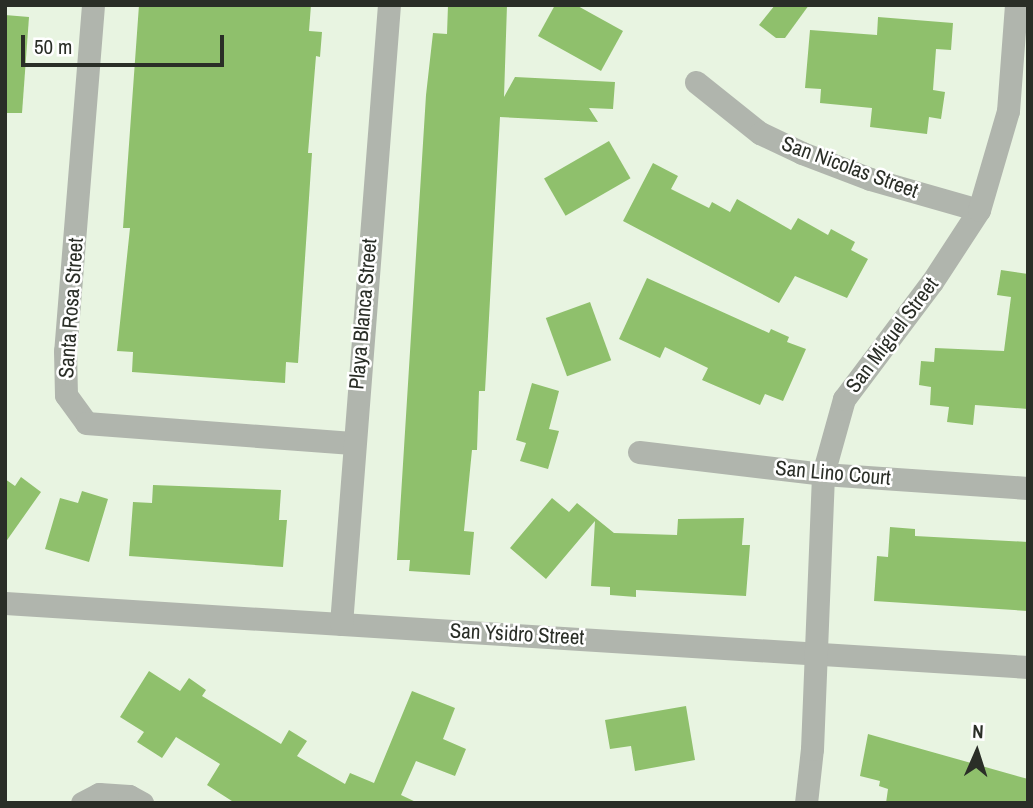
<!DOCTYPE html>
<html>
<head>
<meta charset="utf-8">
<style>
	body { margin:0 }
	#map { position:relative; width:1033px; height:808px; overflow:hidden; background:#e8f4e1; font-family:"Archivo Narrow",sans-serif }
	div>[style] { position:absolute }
	.building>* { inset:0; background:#8fc06c; transform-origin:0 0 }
	.street>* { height:23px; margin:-11.5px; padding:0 11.5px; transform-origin:11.5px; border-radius:11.5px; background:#b0b5ad }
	span { translate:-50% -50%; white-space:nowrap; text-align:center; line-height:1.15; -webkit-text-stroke:5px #fff; paint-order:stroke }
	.street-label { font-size:21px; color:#2a2e27 }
	.frame { position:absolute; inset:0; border:7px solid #2a2e27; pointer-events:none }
	.north { position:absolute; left:942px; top:717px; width:70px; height:70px; -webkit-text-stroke:5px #fff; paint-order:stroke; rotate:3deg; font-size:19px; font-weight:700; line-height:28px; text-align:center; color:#2a2e27 }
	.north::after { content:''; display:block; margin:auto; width:24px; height:32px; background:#2a2e27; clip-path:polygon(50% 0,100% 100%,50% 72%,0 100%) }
	.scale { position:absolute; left:21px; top:35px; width:203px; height:32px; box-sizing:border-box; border:4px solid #2a2e27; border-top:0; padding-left:9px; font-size:21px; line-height:24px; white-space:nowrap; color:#2a2e27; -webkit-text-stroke:5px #fff; paint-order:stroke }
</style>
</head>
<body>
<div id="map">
	<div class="building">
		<i style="clip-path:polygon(139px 5px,311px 5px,309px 31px,322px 32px,320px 57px,316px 56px,308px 153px,312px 153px,298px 363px,286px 362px,285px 383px,132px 372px,133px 352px,117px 351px,130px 228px,123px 228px)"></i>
		<i style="clip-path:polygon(448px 5px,507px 5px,504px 97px,515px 77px,615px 82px,613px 109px,589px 108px,598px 122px,500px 117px,485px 391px,479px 391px,477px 450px,472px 450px,464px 531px,474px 532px,470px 575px,409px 571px,410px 560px,397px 560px,426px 95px,433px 33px,447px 34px)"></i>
		<i style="clip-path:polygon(555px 5px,576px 5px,623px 31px,601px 71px,538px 36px)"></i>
		<i style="clip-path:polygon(775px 5px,809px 5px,785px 38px,776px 38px,759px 25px)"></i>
		<i style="clip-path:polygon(5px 15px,29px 17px,22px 113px,5px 113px)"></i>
		<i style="clip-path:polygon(878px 17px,953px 23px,951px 50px,936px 49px,933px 90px,945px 92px,941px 119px,929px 117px,927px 134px,870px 127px,872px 108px,820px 103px,821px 89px,805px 88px,810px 30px,877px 35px)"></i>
		<i style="left:609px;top:141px;width:43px;height:75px;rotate:60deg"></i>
		<i style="clip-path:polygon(653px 163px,678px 176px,671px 189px,709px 208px,712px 202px,730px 212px,737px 199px,791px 230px,798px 218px,828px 235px,831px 229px,855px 242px,851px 250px,868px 259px,847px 298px,795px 276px,779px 303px,623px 221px)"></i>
		<i style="clip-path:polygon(1001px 270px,1028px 274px,1028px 409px,975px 405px,973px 425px,947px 422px,949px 407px,930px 405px,931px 387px,919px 385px,921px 361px,934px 362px,935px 348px,1004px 351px,1011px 297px,997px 295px)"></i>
		<i style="clip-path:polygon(647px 278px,769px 333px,771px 329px,789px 337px,787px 342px,806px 349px,783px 401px,765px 394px,760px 405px,702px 380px,708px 368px,665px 347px,660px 358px,619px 339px)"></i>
		<i style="left:590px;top:302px;width:62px;height:47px;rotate:70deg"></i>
		<i style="clip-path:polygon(532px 383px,559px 391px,549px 429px,559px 431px,548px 469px,520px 461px,526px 443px,516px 440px)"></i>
		<i style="clip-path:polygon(21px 477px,41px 492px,5px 543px,5px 479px,15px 486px)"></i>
		<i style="clip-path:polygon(153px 485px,281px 490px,279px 520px,287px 520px,283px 567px,129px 556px,133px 502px,152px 503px)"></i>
		<i style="clip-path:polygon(82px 491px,108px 499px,89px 562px,45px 549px,60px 498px,78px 503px)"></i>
		<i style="clip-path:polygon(552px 498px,569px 512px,577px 503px,614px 533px,677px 535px,678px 519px,744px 518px,742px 545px,750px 545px,746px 596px,636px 590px,636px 597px,610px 595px,610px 587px,591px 586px,595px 521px,546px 579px,510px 548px)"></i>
		<i style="clip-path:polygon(890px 527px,915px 529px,915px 536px,1028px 542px,1028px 611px,874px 601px,877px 556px,888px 557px)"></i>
		<i style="clip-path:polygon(149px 671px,180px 691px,189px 678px,206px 690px,202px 696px,281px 744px,289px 730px,307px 741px,297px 756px,345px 784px,350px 773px,374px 783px,412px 691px,455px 708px,443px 739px,466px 749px,455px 776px,416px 761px,401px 795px,418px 803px,235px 803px,207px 785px,220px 764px,176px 737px,162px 758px,137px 742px,144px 732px,120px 717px)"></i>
		<i style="clip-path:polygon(686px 706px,695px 760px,635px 771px,631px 746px,610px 749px,605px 720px)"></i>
		<i style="clip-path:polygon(868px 734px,1028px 779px,1028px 803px,886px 803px,888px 789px,879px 786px,880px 781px,860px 776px)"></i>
	</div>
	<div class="street">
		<i style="left:93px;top:5px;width:347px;rotate:94.6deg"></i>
		<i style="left:65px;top:351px;width:44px;rotate:88.7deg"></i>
		<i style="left:66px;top:395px;width:34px;rotate:54deg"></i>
		<i style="left:86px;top:423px;width:267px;rotate:4.3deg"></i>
		<i style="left:696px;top:82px;width:82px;rotate:38.6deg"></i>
		<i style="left:760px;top:133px;width:47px;rotate:25.5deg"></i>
		<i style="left:802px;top:153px;width:73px;rotate:20.9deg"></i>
		<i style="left:870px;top:179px;width:113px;rotate:15.9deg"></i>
		<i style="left:639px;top:452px;width:185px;rotate:6.8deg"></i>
		<i style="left:823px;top:474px;width:205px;rotate:3.9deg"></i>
		<i style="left:5px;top:603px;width:1025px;rotate:3.58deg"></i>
		<i style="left:341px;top:624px;width:621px;rotate:-85.57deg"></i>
		<i style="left:82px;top:803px;width:19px;rotate:-28deg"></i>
		<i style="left:99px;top:794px;width:30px;rotate:4deg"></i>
		<i style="left:129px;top:796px;width:15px;rotate:28deg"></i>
		<i style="left:806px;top:803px;width:54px;rotate:-83.7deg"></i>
		<i style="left:812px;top:749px;width:275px;rotate:-87.7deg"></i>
		<i style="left:823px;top:474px;width:78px;rotate:-74.4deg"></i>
		<i style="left:844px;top:399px;width:146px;rotate:-53.1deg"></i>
		<i style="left:932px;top:282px;width:86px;rotate:-56.9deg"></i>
		<i style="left:979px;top:210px;width:103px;rotate:-73.7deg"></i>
		<i style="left:1008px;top:111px;width:106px;rotate:-85.7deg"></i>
	</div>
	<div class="street-label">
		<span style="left:850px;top:167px;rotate:20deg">San Nicolas Street</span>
		<span style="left:71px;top:308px;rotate:-86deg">Santa Rosa Street</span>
		<span style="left:363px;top:314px;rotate:-85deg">Playa Blanca Street</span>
		<span style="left:892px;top:335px;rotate:-53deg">San Miguel Street</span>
		<span style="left:833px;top:473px;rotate:5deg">San Lino Court</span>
		<span style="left:517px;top:634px;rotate:3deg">San Ysidro Street</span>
	</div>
	<div class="frame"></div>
	<div class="north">N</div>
	<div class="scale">50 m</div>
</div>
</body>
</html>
